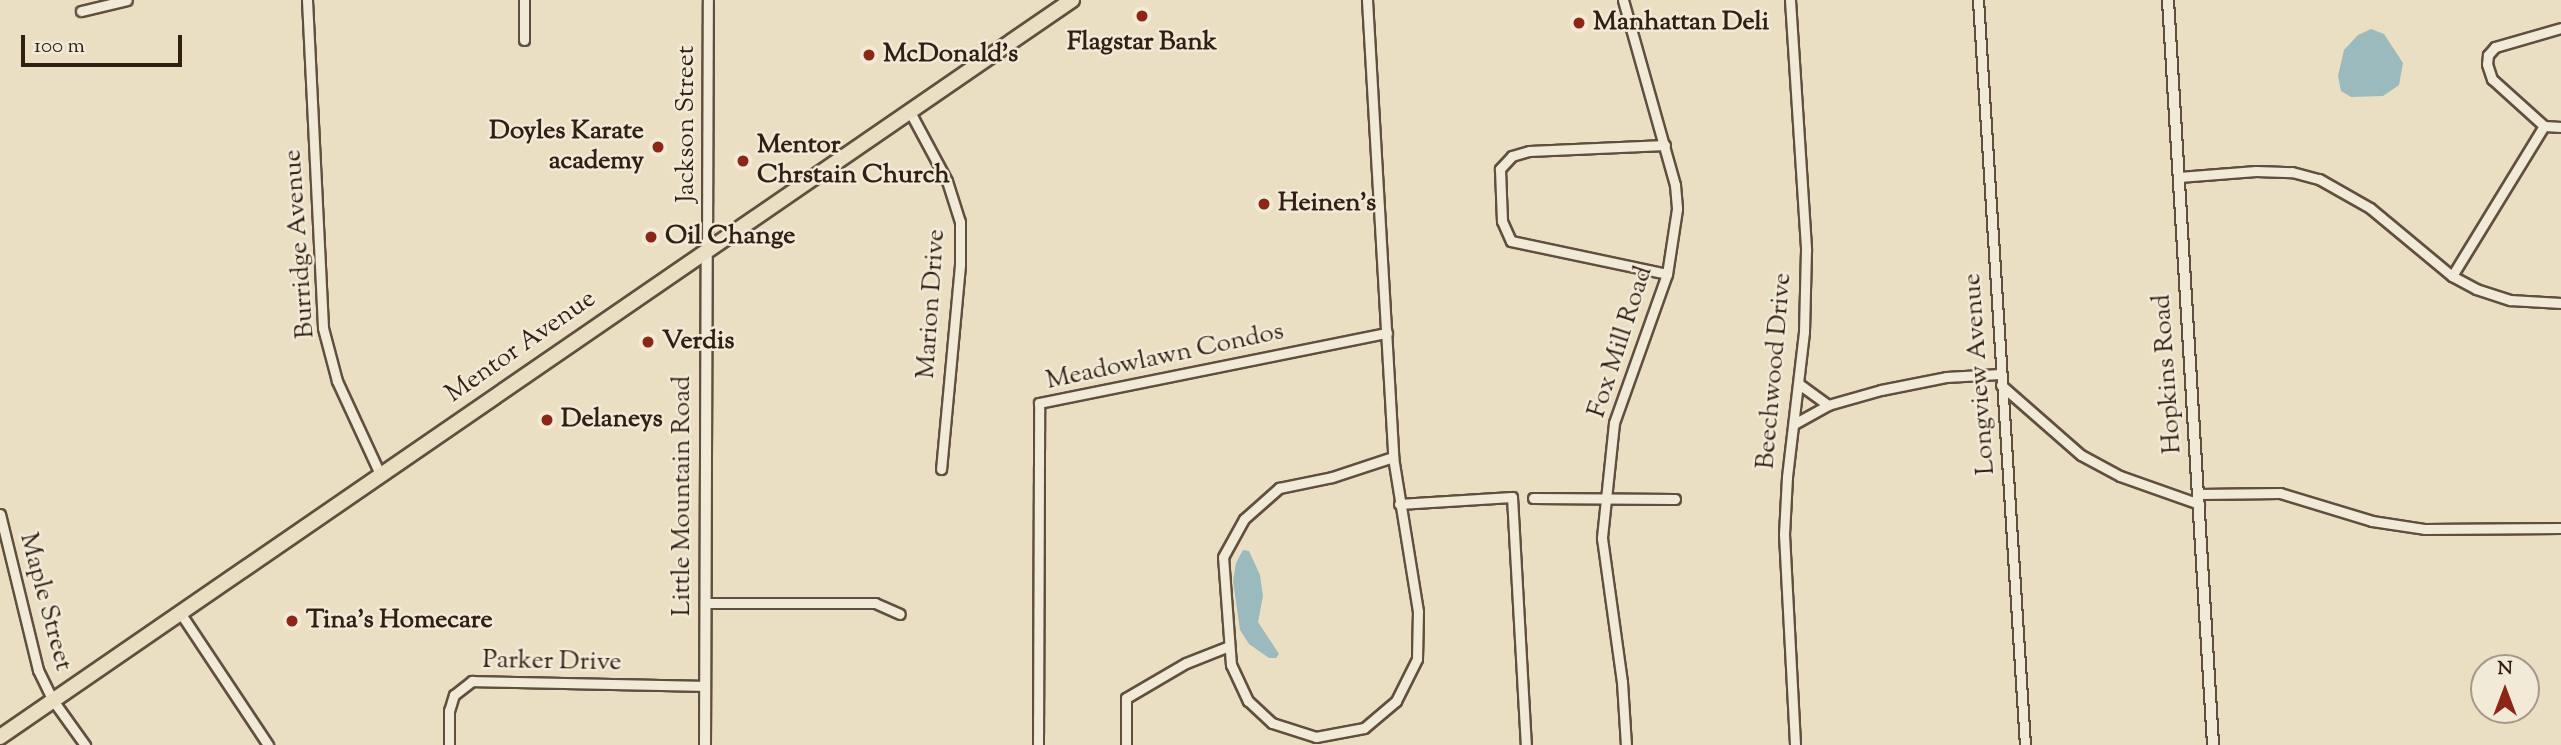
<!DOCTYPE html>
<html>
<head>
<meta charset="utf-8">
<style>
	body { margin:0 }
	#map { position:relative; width:2561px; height:745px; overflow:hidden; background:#eadfc2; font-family:"Sorts Mill Goudy",serif }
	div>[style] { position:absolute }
	.water>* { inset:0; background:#9bbabd }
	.roads { filter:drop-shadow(2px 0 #604f3f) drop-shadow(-2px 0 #604f3f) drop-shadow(0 2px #604f3f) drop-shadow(0 -2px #604f3f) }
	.minor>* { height:9px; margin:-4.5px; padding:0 4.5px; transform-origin:4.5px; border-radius:4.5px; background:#f1ead7 }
	.tertiary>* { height:10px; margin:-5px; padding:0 5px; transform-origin:5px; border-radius:5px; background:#f1ead7 }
	.primary>* { height:14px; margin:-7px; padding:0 7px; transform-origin:7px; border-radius:7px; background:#eadfc2 }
	.dots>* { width:19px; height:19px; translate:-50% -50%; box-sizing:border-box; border:4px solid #f1ead7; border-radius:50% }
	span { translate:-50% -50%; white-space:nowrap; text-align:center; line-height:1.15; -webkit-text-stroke:5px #f1ead7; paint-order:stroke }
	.poi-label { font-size:26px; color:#321f13; font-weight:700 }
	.left { translate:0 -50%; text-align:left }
	.right { translate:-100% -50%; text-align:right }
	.street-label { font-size:26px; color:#321f13 }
	.north { position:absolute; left:2470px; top:654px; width:70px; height:70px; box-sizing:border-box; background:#f1ead7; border:2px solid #a59989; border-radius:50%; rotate:0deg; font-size:19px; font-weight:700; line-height:28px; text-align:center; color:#321f13 }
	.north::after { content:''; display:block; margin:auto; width:24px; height:32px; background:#8f2418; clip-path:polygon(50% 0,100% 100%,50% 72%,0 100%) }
	.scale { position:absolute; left:21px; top:35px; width:161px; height:32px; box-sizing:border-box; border:4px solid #321f13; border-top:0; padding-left:9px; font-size:21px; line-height:24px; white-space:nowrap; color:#321f13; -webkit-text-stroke:5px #f1ead7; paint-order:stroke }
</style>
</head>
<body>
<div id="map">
	<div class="water">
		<i style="clip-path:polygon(2371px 29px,2384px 34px,2403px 63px,2399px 85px,2383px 96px,2351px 97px,2341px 91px,2338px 76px,2344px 50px,2358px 35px)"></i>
		<i style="clip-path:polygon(1243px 550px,1249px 551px,1260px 575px,1263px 596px,1258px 622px,1279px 654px,1276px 658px,1269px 658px,1249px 644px,1240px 630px,1233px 581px,1236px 563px)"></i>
	</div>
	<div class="roads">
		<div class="minor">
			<i style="left:307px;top:0;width:328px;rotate:87.2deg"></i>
			<i style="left:323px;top:328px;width:55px;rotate:75.2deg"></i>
			<i style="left:337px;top:381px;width:102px;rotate:65.2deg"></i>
			<i style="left:524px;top:0;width:40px;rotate:90deg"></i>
			<i style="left:1367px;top:0;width:458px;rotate:86.7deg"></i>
			<i style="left:1393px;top:457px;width:156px;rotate:80.8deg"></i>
			<i style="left:1418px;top:611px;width:48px;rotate:91.2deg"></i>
			<i style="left:1417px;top:659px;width:47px;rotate:116.6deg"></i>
			<i style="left:1396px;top:701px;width:42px;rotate:139.8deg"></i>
			<i style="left:1364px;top:728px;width:49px;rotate:169.4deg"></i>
			<i style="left:1316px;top:737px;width:46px;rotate:-162.3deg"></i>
			<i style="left:1272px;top:723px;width:33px;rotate:-137deg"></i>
			<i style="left:1248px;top:701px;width:40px;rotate:-115deg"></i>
			<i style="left:1231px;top:665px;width:108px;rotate:-94.2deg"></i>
			<i style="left:1223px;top:557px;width:43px;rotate:-61.1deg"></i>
			<i style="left:1244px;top:519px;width:47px;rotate:-41.5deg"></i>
			<i style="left:1279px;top:488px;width:54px;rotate:-11.7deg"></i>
			<i style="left:1332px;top:477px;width:64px;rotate:-18.2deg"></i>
			<i style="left:1623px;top:0;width:192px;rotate:74.3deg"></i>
			<i style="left:1675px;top:185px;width:24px;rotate:85deg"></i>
			<i style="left:1677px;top:209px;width:66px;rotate:98.7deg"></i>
			<i style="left:1667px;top:274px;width:158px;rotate:109.6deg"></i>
			<i style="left:1614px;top:423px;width:116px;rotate:96deg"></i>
			<i style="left:1602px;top:538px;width:145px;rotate:82.1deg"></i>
			<i style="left:1622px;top:682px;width:63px;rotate:86.4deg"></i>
			<i style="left:1790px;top:0;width:251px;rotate:86.3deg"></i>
			<i style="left:1806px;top:250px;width:82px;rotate:91.4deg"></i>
			<i style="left:1804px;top:332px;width:146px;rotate:96.7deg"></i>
			<i style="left:1787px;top:477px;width:57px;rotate:93deg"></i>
			<i style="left:1784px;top:534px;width:211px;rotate:87deg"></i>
			<i style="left:1978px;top:0;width:746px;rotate:86.39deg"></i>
			<i style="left:81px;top:11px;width:47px;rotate:-13.4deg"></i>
			<i style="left:2561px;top:28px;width:69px;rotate:163.9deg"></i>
			<i style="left:2495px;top:47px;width:11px;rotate:131deg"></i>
			<i style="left:2488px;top:55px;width:9px;rotate:96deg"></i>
			<i style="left:2487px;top:64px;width:16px;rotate:72deg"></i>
			<i style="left:2492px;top:79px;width:70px;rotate:42.1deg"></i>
			<i style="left:2544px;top:126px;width:17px;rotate:3deg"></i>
			<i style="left:910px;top:112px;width:78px;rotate:61.8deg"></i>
			<i style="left:947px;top:181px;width:43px;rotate:72.4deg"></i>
			<i style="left:960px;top:222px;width:43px;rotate:90deg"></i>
			<i style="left:960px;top:265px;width:205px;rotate:95.3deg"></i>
			<i style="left:1665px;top:145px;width:136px;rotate:177.5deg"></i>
			<i style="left:1529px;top:151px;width:18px;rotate:164deg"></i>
			<i style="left:1512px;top:156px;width:18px;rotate:133deg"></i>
			<i style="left:1500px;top:169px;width:52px;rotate:87.8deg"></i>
			<i style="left:1502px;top:221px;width:22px;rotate:66deg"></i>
			<i style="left:1511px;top:241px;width:159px;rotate:11.9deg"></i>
			<i style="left:2179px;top:177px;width:77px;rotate:-4.5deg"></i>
			<i style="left:2256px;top:171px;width:36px;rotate:2deg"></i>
			<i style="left:2292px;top:172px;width:28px;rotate:15deg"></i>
			<i style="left:2319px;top:179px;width:59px;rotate:29.6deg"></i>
			<i style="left:2370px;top:208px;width:107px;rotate:39.7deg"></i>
			<i style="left:2452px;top:276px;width:27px;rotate:28deg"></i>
			<i style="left:2476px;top:289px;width:36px;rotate:18deg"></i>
			<i style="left:2510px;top:300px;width:51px;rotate:3.4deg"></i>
			<i style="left:707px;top:248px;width:248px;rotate:-89.8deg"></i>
			<i style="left:2452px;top:276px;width:176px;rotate:-58.5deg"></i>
			<i style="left:1799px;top:384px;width:36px;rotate:36deg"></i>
			<i style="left:2001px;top:385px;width:106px;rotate:41.2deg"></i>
			<i style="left:2081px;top:455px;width:44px;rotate:28.3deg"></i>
			<i style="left:2120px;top:476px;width:84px;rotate:19.5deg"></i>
			<i style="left:1794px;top:424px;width:39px;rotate:-29deg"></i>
			<i style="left:1828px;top:405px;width:55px;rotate:-15.8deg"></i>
			<i style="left:1881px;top:390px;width:66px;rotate:-11.3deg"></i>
			<i style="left:1946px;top:377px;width:54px;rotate:-3.2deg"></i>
			<i style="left:2199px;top:494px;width:81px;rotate:-0.7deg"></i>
			<i style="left:2280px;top:493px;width:96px;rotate:16.9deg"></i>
			<i style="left:2372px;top:521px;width:54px;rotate:8.6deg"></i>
			<i style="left:2425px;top:529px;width:136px;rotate:-0.4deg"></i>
			<i style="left:1533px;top:498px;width:142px;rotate:0.4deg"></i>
			<i style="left:1399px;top:504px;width:113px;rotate:-3.5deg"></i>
			<i style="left:1512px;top:497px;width:248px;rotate:86.8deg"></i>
			<i style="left:0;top:514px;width:161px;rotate:76.3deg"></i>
			<i style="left:38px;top:670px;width:32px;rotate:64deg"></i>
			<i style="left:52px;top:699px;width:57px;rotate:54.3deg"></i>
			<i style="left:705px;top:603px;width:170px"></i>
			<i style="left:875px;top:603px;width:27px;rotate:24deg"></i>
			<i style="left:179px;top:611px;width:161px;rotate:56.4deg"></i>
			<i style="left:449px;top:745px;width:34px;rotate:-90deg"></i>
			<i style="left:449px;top:711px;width:17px;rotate:-73deg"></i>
			<i style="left:454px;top:695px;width:23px;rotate:-38deg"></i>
			<i style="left:472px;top:681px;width:232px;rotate:1.2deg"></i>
			<i style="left:1038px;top:745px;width:342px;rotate:-89.8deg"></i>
			<i style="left:1039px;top:403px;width:355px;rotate:-11.4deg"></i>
			<i style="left:1126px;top:745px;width:47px;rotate:-90deg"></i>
			<i style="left:1126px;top:698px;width:69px;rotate:-30.3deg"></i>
			<i style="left:1186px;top:663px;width:46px;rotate:-21.6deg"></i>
		</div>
		<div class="tertiary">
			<i style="left:2168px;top:0;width:746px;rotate:86.54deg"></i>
			<i style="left:705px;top:745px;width:497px;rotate:-89.8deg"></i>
		</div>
		<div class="primary">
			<i style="left:0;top:737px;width:1301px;rotate:-34.51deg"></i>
		</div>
	</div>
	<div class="dots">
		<i style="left:1142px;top:16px;background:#8f2418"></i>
		<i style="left:1579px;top:23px;background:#8f2418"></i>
		<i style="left:869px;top:55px;background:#8f2418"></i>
		<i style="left:658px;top:147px;background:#8f2418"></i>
		<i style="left:743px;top:161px;background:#8f2418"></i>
		<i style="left:1264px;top:204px;background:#8f2418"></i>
		<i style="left:651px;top:237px;background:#8f2418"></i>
		<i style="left:648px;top:342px;background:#8f2418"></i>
		<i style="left:547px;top:420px;background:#8f2418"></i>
		<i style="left:292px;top:621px;background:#8f2418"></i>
	</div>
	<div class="poi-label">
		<span class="left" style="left:1593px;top:23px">Manhattan Deli</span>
		<span style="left:1142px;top:43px">Flagstar Bank</span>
		<span class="left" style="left:883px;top:55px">McDonald's</span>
		<span class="right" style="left:644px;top:147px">Doyles Karate<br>academy</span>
		<span class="left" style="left:757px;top:161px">Mentor<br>Chrstain Church</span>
		<span class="left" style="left:1278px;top:204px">Heinen's</span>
		<span class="left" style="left:665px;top:237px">Oil Change</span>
		<span class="left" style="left:662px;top:342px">Verdis</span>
		<span class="left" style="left:561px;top:420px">Delaneys</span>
		<span class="left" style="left:306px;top:621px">Tina's Homecare</span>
	</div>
	<div class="street-label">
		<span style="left:687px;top:124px;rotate:-90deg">Jackson Street</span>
		<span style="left:300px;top:244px;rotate:-94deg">Burridge Avenue</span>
		<span style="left:932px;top:304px;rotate:-86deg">Marion Drive</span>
		<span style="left:1621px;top:342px;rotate:-72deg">Fox Mill Road</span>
		<span style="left:521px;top:347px;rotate:-35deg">Mentor Avenue</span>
		<span style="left:1165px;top:357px;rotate:-12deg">Meadowlawn Condos</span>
		<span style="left:1775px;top:371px;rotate:-85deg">Beechwood Drive</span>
		<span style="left:1980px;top:374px;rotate:-94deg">Longview Avenue</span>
		<span style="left:2168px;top:374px;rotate:-94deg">Hopkins Road</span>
		<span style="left:683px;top:496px;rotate:-90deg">Little Mountain Road</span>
		<span style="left:45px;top:602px;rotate:75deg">Maple Street</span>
		<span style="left:552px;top:662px;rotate:1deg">Parker Drive</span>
	</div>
	<div class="north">N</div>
	<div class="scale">100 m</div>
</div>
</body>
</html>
